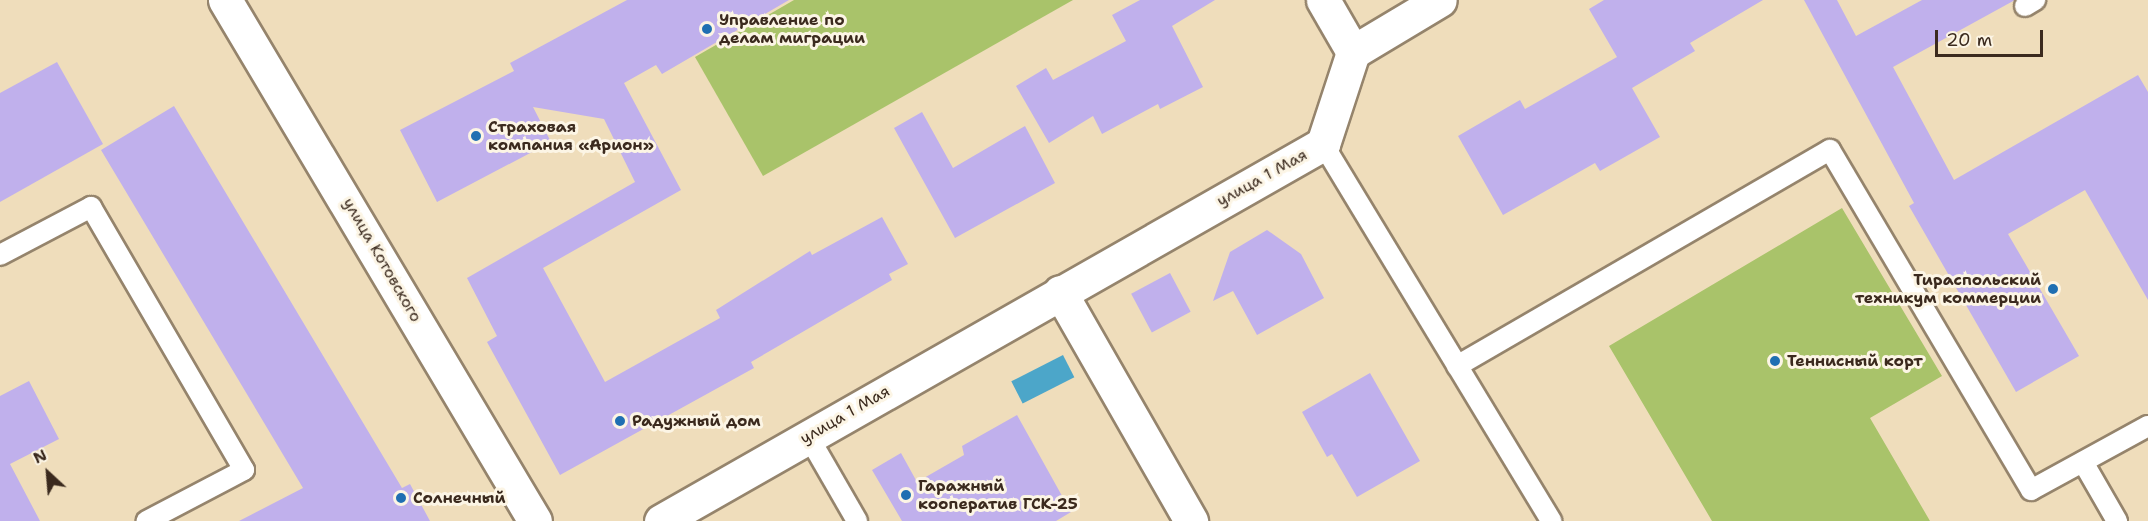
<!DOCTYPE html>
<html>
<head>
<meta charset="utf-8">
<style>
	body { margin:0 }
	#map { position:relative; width:2148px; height:521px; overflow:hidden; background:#efddbb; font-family:"Shantell Sans",sans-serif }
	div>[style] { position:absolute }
	.green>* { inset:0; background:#a9c36a }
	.water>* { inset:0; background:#4ca6c9; transform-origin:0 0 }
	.building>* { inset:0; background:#c0b0ec; transform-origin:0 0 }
	.roads { filter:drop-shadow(2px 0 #95846c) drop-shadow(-2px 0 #95846c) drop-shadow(0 2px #95846c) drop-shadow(0 -2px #95846c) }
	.lane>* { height:20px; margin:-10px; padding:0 10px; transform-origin:10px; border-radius:10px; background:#fff }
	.street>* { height:33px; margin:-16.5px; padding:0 16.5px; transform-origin:16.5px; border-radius:16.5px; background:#fff }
	.dots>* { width:16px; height:16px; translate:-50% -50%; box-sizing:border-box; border:3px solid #fcf5e5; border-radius:50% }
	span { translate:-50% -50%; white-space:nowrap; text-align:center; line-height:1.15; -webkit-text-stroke:6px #fcf5e5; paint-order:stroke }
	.poi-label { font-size:16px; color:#3b2a1e; font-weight:700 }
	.left { translate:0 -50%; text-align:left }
	.right { translate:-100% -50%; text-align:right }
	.street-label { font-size:16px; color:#3b2a1e }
	.north { position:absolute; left:18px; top:443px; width:60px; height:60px; -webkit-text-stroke:4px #fcf5e5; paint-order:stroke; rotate:334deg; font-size:16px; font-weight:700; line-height:24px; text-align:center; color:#3b2a1e }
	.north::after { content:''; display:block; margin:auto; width:21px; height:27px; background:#3b2a1e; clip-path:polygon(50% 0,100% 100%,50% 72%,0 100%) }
	.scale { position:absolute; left:1935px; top:30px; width:108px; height:27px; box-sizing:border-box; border:3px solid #3b2a1e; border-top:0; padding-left:8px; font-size:18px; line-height:21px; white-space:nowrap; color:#3b2a1e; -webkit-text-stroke:4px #fcf5e5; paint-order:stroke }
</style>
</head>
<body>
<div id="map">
	<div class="green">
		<i style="clip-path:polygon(794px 0,1073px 0,763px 176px,695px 57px)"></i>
		<i style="clip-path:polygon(1842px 208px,1942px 376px,1870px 418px,1930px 521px,1712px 521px,1609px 346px)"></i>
	</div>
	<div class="water">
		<i style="left:1063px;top:355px;width:25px;height:58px;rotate:63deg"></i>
	</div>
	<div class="building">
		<i style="clip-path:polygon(627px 0,789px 0,662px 74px,656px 65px,624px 83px,681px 190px,543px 268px,605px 382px,720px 318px,716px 310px,810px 251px,812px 255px,882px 217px,908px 264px,889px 274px,892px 280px,751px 362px,754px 368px,560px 475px,487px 342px,497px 336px,467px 278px,635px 182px,604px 119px,533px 107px,551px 142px,437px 202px,400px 130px,514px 71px,510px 63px)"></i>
		<i style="clip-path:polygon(1140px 0,1215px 0,1172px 26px,1203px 87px,1160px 109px,1158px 104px,1102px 134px,1093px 116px,1049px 143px,1016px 86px,1046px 68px,1053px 80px,1126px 41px,1112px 15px)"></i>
		<i style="clip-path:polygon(1604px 0,1763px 0,1690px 43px,1695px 51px,1632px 88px,1660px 137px,1600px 171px,1595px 163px,1503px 215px,1458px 136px,1520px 100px,1525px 109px,1617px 57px,1589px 9px)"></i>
		<i style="clip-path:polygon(1804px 0,1837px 0,1856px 36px,1922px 0,2015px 0,1893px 67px,1954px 180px,2138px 75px,2148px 92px,2148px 300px,2085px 190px,2008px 234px,2079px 356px,2016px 392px,1909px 206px,1914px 203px)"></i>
		<i style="clip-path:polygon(57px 62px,103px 144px,0 202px,0 93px)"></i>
		<i style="clip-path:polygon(174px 106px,402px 488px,410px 484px,430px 521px,239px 521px,303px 488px,101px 150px)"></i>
		<i style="clip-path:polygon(922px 112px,953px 168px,1025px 126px,1055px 183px,955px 238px,894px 128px)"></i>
		<i style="clip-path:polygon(1267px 230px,1301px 254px,1324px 298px,1257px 335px,1233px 291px,1213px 301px,1230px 252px)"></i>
		<i style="left:1170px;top:273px;width:44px;height:44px;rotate:62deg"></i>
		<i style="clip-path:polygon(1370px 373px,1420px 461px,1357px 497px,1332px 454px,1327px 457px,1302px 412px)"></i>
		<i style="clip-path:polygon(29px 381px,59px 439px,10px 464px,40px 521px,0 521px,0 396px)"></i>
		<i style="clip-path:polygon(1017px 415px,1071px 512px,1056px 521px,902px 521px,872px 470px,901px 453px,917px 482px,964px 455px,962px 446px)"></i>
	</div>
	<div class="roads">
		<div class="lane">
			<i style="left:2025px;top:6px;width:12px;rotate:-31deg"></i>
			<i style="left:1323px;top:144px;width:441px;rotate:58.8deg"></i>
			<i style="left:0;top:255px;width:103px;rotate:-27.8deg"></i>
			<i style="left:91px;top:207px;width:304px;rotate:59.8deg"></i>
			<i style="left:244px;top:470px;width:110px;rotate:152.3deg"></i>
			<i style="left:1457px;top:366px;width:431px;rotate:-30.1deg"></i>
			<i style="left:1830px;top:150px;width:395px;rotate:59.4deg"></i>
			<i style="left:2031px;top:490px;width:133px;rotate:-28.7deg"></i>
			<i style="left:808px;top:436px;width:98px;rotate:60deg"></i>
			<i style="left:2083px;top:462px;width:68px;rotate:60deg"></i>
		</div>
		<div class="street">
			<i style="left:225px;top:0;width:606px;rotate:59.25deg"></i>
			<i style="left:1323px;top:0;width:60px;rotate:60deg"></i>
			<i style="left:1060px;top:292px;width:264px;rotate:60.2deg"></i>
			<i style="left:661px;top:521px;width:762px;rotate:-29.66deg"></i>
			<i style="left:1323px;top:144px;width:97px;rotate:-71.9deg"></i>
			<i style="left:1353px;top:52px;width:101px;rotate:-30.9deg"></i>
		</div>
	</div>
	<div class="dots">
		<i style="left:707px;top:29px;background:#1f6fb2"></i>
		<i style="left:476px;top:136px;background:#1f6fb2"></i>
		<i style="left:2053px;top:289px;background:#1f6fb2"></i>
		<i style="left:1775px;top:361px;background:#1f6fb2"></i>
		<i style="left:620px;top:421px;background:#1f6fb2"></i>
		<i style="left:906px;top:495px;background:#1f6fb2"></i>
		<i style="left:401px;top:498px;background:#1f6fb2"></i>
	</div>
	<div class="poi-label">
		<span class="left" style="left:719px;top:29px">Управление по<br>делам миграции</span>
		<span class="left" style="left:488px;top:136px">Страховая<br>компания «Арион»</span>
		<span class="right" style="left:2041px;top:289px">Тираспольский<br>техникум коммерции</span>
		<span class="left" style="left:1787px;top:361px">Теннисный корт</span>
		<span class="left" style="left:632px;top:421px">Радужный дом</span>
		<span class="left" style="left:918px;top:495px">Гаражный<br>кооператив ГСК-25</span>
		<span class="left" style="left:413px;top:498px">Солнечный</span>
	</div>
	<div class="street-label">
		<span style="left:1262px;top:178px;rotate:-29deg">улица 1 Мая</span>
		<span style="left:382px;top:260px;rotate:60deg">улица Котовского</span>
		<span style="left:845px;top:415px;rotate:-30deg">улица 1 Мая</span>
	</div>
	<div class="north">N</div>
	<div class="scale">20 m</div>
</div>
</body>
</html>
